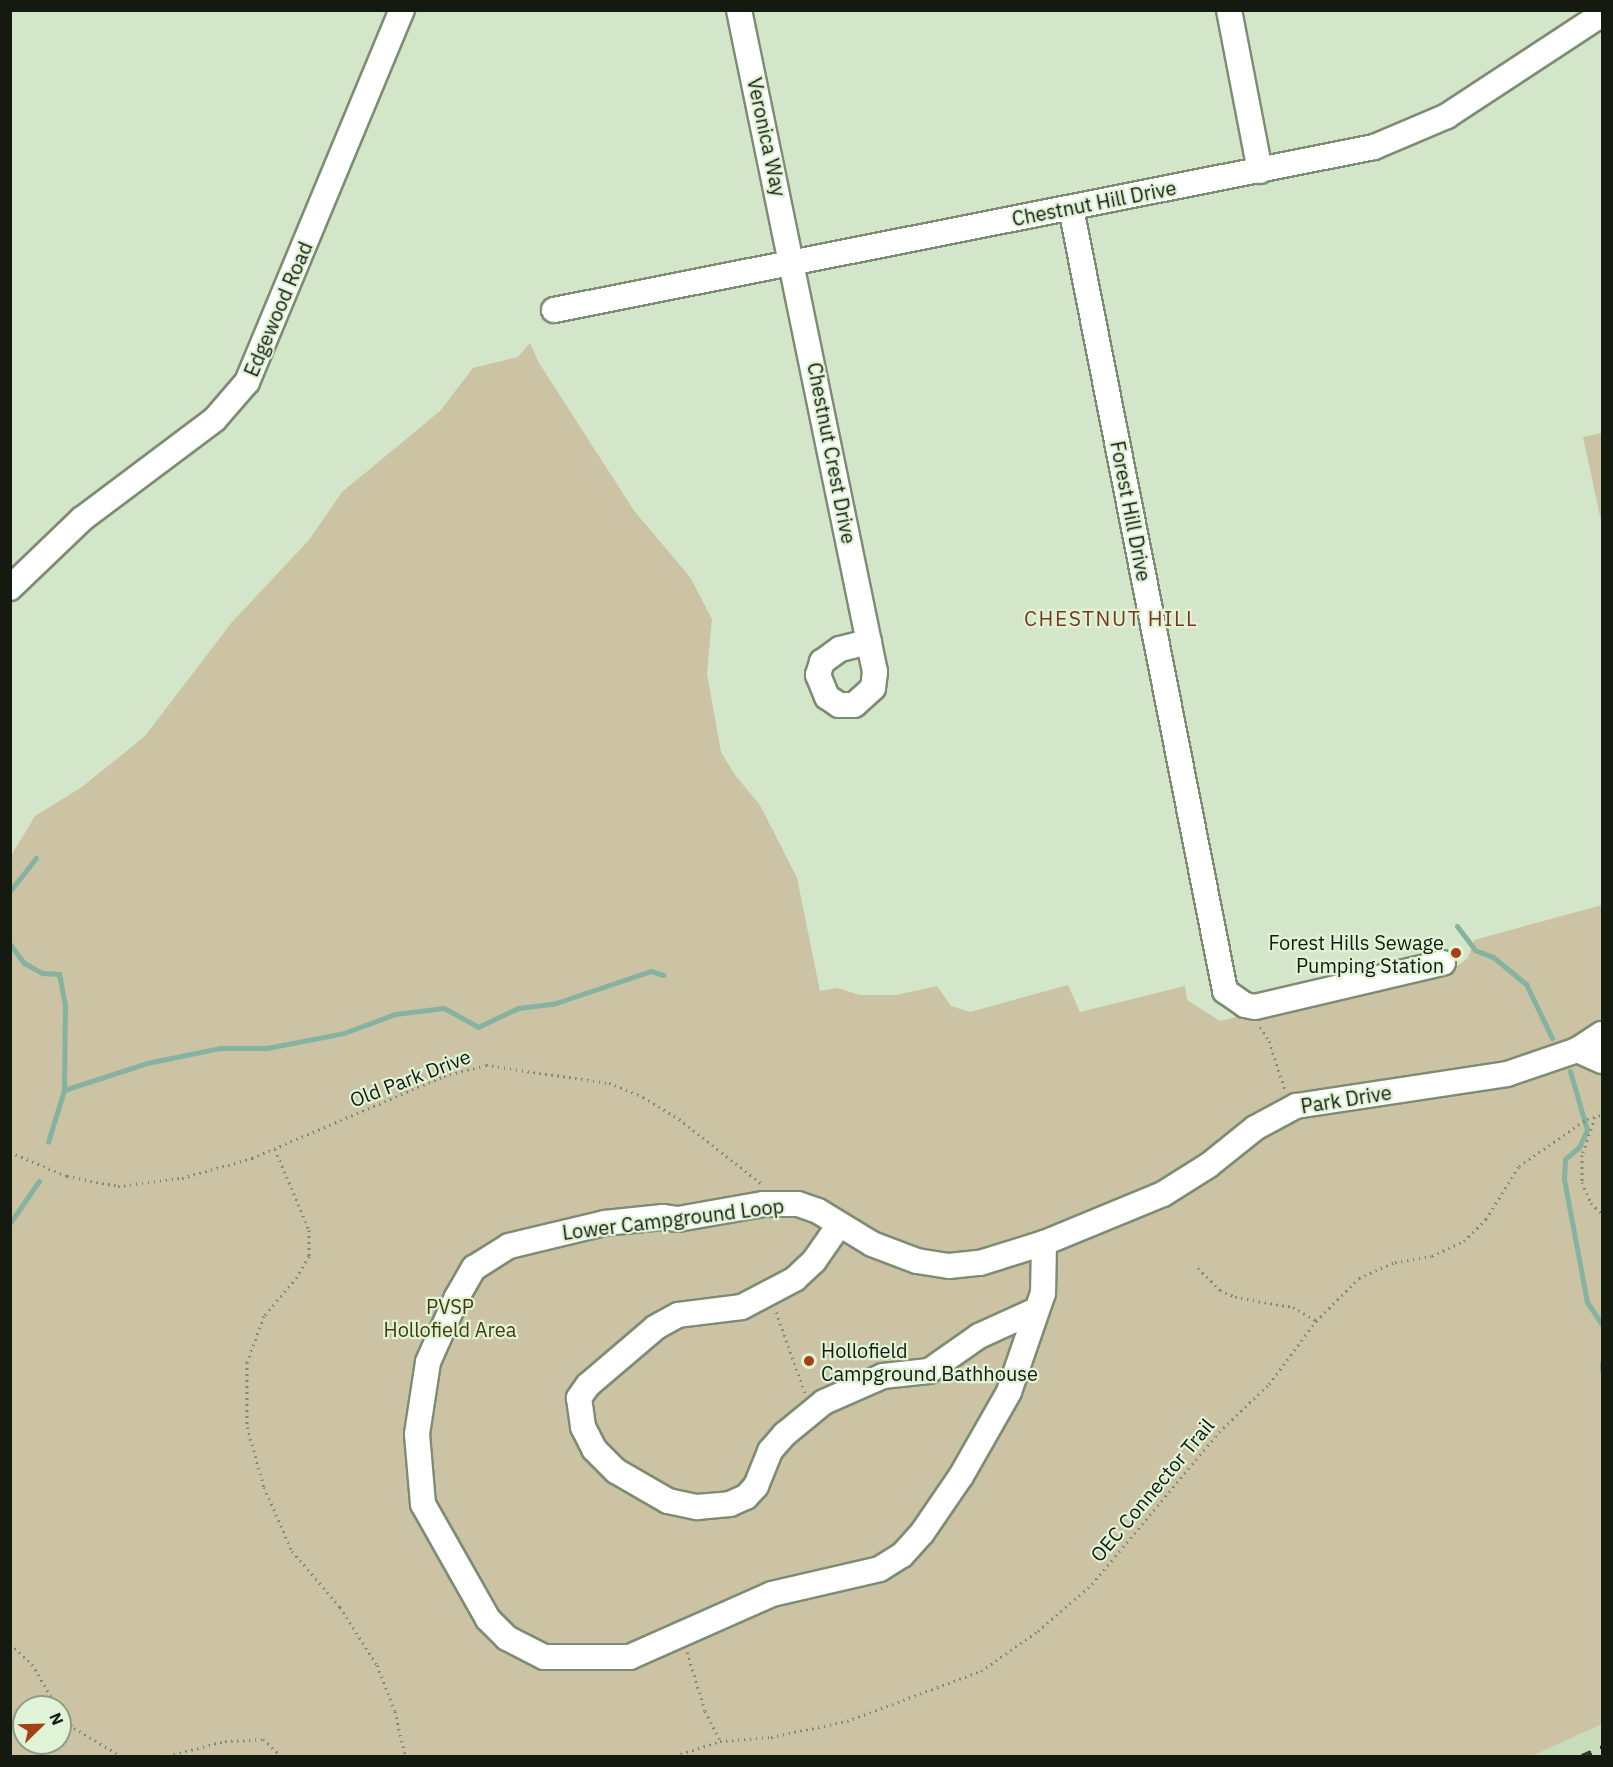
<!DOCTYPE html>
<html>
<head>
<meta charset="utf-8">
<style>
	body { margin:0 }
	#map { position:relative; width:1613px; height:1767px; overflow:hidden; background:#d4e6c9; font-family:"IBM Plex Sans",sans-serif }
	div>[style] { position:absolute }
	.built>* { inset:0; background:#c7ddba }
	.green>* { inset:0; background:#cbc3a4 }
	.stream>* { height:5px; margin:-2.5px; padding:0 2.5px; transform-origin:2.5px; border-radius:2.5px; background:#86b2a2 }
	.path>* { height:3px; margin-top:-1.5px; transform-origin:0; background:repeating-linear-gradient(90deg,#7d8975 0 1.5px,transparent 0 6px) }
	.roads { filter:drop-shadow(2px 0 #7c8d73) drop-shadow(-2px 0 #7c8d73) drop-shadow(0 2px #7c8d73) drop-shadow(0 -2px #7c8d73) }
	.minor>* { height:24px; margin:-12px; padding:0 12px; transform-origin:12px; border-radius:12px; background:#fff }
	.rail>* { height:4.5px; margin-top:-2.25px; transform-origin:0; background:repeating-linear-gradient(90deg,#333b2e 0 10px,transparent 0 20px) }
	.dots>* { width:16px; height:16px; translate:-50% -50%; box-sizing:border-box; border:3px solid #e1f3d6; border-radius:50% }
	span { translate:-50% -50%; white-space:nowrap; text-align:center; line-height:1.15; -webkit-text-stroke:4.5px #e1f3d6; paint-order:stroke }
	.street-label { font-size:20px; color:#141a10 }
	.poi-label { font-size:20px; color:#141a10 }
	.right { translate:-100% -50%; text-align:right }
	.left { translate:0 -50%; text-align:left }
	.park-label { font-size:20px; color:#453b0b }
	.neighbourhood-label { font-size:21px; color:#7a371e; letter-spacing:1.5px }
	.frame { position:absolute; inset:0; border:12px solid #141a10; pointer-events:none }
	.north { position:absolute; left:12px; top:1695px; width:60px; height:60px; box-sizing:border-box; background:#e1f3d6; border:2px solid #8f9c87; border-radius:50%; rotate:67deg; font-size:16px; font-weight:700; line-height:24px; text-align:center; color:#141a10 }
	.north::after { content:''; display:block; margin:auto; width:21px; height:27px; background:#a53f14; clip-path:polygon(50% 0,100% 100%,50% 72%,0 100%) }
</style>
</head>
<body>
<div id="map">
	<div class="built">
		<i style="clip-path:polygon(1602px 1724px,1602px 1756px,1532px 1756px)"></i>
	</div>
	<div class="green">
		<i style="clip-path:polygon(evenodd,530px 343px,539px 363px,635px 512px,690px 577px,712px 619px,707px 674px,721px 752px,735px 775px,760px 805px,797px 878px,820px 991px,837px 988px,860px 995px,896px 995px,937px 986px,951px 1006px,970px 1012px,1068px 985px,1080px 1012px,1185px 986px,1187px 1000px,1220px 1021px,1456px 967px,1468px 958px,1474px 940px,1602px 905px,1602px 1724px,1532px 1756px,11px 1756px,11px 856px,35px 816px,82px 787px,145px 736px,232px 622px,309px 540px,342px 492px,440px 411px,473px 368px,518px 357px,530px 343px,24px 1707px,60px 1707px,60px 1743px,24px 1743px,24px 1707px)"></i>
		<i style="clip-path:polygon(1602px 433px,1602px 525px,1583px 437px)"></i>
	</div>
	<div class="stream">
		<i style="left:10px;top:891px;width:42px;rotate:-51.8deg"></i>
		<i style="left:1457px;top:926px;width:30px;rotate:53deg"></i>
		<i style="left:1475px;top:950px;width:19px;rotate:21deg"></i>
		<i style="left:1493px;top:957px;width:43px;rotate:39.3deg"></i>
		<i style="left:1526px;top:984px;width:60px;rotate:64.3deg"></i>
		<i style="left:10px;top:944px;width:24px;rotate:54deg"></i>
		<i style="left:24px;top:963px;width:21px;rotate:29deg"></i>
		<i style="left:42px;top:973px;width:17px;rotate:3deg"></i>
		<i style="left:59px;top:974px;width:31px;rotate:79deg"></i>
		<i style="left:65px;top:1004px;width:86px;rotate:90.7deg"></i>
		<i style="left:64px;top:1090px;width:54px;rotate:107.1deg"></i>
		<i style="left:1570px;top:1071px;width:61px;rotate:73.9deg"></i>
		<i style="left:1587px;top:1130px;width:19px;rotate:115deg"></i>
		<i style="left:1579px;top:1147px;width:18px;rotate:139deg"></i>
		<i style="left:1565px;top:1159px;width:20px;rotate:93deg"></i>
		<i style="left:1564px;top:1179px;width:125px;rotate:79.4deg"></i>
		<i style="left:1587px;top:1302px;width:27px;rotate:56deg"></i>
		<i style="left:64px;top:1090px;width:87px;rotate:-18deg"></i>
		<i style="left:147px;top:1063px;width:75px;rotate:-11.6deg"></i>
		<i style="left:220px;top:1048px;width:47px"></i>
		<i style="left:267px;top:1048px;width:78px;rotate:-11deg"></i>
		<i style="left:344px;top:1033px;width:54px;rotate:-20.4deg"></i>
		<i style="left:395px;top:1014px;width:49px;rotate:-7deg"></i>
		<i style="left:444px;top:1008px;width:39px;rotate:29deg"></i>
		<i style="left:478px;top:1027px;width:44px;rotate:-25.4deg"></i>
		<i style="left:518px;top:1008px;width:35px;rotate:-7deg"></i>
		<i style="left:553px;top:1004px;width:103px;rotate:-18.6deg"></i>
		<i style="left:651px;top:971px;width:13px;rotate:18deg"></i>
		<i style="left:10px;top:1223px;width:51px;rotate:-55.4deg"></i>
		<i style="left:1602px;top:1363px;width:6px;rotate:90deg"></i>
	</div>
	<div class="path">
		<i style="left:1260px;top:1027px;width:17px;rotate:57deg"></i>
		<i style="left:1269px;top:1041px;width:52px;rotate:71.9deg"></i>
		<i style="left:1595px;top:1117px;width:40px;rotate:108.9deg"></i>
		<i style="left:1582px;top:1155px;width:27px;rotate:90deg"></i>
		<i style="left:1582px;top:1182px;width:23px;rotate:67deg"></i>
		<i style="left:1591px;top:1203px;width:16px;rotate:45deg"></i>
		<i style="left:275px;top:1149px;width:88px;rotate:67.2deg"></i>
		<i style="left:309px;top:1230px;width:26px;rotate:90deg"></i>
		<i style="left:309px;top:1256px;width:24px;rotate:120deg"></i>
		<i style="left:297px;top:1277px;width:51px;rotate:130.2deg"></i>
		<i style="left:264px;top:1316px;width:49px;rotate:110.3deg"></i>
		<i style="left:247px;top:1362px;width:65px;rotate:90deg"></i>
		<i style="left:247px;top:1427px;width:62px;rotate:74.2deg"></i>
		<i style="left:264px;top:1487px;width:70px;rotate:66.4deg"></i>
		<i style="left:292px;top:1551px;width:74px;rotate:49.4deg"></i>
		<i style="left:340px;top:1607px;width:69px;rotate:57.5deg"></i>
		<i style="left:377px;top:1665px;width:49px;rotate:68.6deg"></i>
		<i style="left:395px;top:1711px;width:46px;rotate:77.5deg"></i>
		<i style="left:10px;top:1152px;width:62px;rotate:22.8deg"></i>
		<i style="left:67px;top:1176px;width:52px;rotate:11.1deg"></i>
		<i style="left:118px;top:1186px;width:64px;rotate:-7.1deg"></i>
		<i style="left:182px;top:1178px;width:73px;rotate:-15.9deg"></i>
		<i style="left:252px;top:1158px;width:209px;rotate:-23.1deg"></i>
		<i style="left:444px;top:1076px;width:43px;rotate:-14.7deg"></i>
		<i style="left:486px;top:1065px;width:124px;rotate:8.3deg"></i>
		<i style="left:609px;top:1083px;width:37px;rotate:22deg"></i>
		<i style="left:643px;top:1097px;width:42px;rotate:31.4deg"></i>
		<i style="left:679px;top:1119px;width:105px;rotate:38.1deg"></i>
		<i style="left:1198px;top:1268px;width:31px;rotate:45deg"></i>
		<i style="left:1220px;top:1290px;width:17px;rotate:25deg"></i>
		<i style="left:1235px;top:1297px;width:59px;rotate:9.8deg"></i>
		<i style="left:1293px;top:1307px;width:27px;rotate:31deg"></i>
		<i style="left:776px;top:1312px;width:86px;rotate:70.3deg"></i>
		<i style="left:10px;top:1644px;width:30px;rotate:42deg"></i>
		<i style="left:32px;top:1664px;width:50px;rotate:59.8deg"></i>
		<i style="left:687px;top:1652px;width:62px;rotate:73deg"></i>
		<i style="left:705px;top:1711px;width:34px;rotate:63deg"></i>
		<i style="left:60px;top:1711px;width:22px;rotate:51deg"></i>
		<i style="left:74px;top:1728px;width:55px;rotate:30.8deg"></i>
		<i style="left:168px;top:1756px;width:59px;rotate:-14.7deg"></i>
		<i style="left:225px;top:1741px;width:38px;rotate:-3deg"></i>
		<i style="left:263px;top:1739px;width:25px;rotate:43deg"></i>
		<i style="left:675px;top:1756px;width:47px;rotate:-18.4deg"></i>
		<i style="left:720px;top:1741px;width:51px;rotate:-4.5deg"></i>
		<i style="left:771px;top:1737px;width:78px;rotate:-11.9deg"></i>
		<i style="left:847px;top:1721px;width:143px;rotate:-20.5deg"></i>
		<i style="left:981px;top:1671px;width:70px;rotate:-35.1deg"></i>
		<i style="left:1038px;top:1631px;width:72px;rotate:-41deg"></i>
		<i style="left:1092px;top:1584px;width:198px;rotate:-50.1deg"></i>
		<i style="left:1219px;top:1432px;width:69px;rotate:-43.8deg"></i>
		<i style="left:1269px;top:1384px;width:79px;rotate:-53.3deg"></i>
		<i style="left:1316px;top:1321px;width:61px;rotate:-45deg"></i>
		<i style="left:1359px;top:1278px;width:39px;rotate:-24deg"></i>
		<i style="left:1395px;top:1262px;width:37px;rotate:-9deg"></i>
		<i style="left:1432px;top:1256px;width:35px;rotate:-25deg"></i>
		<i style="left:1464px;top:1241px;width:31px;rotate:-45deg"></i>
		<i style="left:1486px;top:1219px;width:62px;rotate:-58.1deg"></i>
		<i style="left:1519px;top:1166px;width:83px;rotate:-34.7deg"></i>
		<i style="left:1587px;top:1119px;width:16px;rotate:-15deg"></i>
	</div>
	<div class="roads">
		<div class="minor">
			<i style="left:739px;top:10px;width:676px;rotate:78.39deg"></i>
			<i style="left:875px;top:672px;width:16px;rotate:97deg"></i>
			<i style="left:873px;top:688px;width:25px;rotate:138deg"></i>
			<i style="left:854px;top:705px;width:15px;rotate:180deg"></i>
			<i style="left:839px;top:705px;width:14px;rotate:-146deg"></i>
			<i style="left:827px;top:697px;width:24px;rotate:-112deg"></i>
			<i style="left:818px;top:675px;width:14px;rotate:-73deg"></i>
			<i style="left:822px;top:662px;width:22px;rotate:-36deg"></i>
			<i style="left:840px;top:649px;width:30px;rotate:-14deg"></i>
			<i style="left:1229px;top:10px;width:164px;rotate:79.1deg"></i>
			<i style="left:1071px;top:208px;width:798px;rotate:78.87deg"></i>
			<i style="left:1225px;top:991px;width:24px;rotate:35deg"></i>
			<i style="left:1245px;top:1005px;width:10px;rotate:11deg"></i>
			<i style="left:1255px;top:1007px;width:193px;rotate:-13.2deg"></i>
			<i style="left:554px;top:310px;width:836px;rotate:-11.24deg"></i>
			<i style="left:1374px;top:147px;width:79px;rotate:-23deg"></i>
			<i style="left:1447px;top:116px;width:186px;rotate:-33.3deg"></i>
			<i style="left:10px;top:588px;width:100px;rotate:-43.8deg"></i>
			<i style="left:82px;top:519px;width:166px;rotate:-36.9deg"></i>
			<i style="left:215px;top:419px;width:49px;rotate:-49.1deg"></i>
			<i style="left:247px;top:382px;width:403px;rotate:-67.4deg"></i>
			<i style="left:1577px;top:1050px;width:27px;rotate:24deg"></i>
			<i style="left:839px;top:1225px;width:44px;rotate:124.8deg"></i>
			<i style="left:814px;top:1261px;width:26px;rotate:137deg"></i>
			<i style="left:795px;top:1279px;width:60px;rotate:152.2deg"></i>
			<i style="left:742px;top:1307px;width:64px;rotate:172.9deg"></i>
			<i style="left:678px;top:1315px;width:26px;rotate:151deg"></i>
			<i style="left:655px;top:1328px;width:88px;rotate:139.6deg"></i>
			<i style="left:588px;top:1385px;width:16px;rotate:125deg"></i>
			<i style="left:579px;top:1398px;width:29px;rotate:82deg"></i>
			<i style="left:583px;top:1427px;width:25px;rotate:63deg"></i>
			<i style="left:594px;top:1449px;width:31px;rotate:45deg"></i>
			<i style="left:616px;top:1471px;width:60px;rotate:30deg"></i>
			<i style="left:668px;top:1501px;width:30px;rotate:12deg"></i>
			<i style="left:697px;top:1507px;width:33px;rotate:-5deg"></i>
			<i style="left:730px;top:1504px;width:17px;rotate:-24deg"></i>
			<i style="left:746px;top:1497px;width:15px;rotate:-48deg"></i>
			<i style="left:756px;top:1486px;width:38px;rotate:-68deg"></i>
			<i style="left:770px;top:1451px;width:23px;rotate:-49deg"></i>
			<i style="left:785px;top:1434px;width:50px;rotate:-39.4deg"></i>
			<i style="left:824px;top:1402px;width:64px;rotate:-23.8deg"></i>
			<i style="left:883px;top:1376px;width:46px;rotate:-6.2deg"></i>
			<i style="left:929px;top:1371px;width:61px;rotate:-35deg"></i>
			<i style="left:979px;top:1336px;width:63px;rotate:-24.5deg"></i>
			<i style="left:1044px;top:1243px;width:50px;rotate:91.1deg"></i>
			<i style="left:1043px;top:1293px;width:105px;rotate:109deg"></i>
			<i style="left:1009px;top:1392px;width:97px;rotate:119.7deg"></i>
			<i style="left:961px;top:1476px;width:69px;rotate:124.4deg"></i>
			<i style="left:922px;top:1533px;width:30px;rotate:132deg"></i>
			<i style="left:902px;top:1555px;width:26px;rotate:148deg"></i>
			<i style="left:880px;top:1569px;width:111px;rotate:167deg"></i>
			<i style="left:772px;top:1594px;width:155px;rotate:156.1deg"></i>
			<i style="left:630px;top:1657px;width:86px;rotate:180deg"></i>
			<i style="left:544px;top:1657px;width:42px;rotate:-152.8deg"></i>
			<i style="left:507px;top:1638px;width:27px;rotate:-135deg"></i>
			<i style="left:488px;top:1619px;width:132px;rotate:-119.5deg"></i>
			<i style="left:423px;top:1504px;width:70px;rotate:-94.9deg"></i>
			<i style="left:417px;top:1434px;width:73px;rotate:-81.3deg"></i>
			<i style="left:428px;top:1362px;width:71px;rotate:-66deg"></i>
			<i style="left:457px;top:1297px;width:34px;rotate:-60deg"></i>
			<i style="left:474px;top:1268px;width:41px;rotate:-32.2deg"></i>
			<i style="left:509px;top:1246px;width:99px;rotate:-13.5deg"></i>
			<i style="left:605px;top:1223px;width:58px;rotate:-5.9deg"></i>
			<i style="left:663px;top:1217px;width:15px;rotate:8deg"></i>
			<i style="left:678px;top:1219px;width:86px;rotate:-10deg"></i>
			<i style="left:763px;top:1204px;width:35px"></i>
			<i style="left:798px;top:1204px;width:21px;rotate:19deg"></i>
			<i style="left:818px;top:1211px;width:63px;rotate:31.4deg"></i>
			<i style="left:872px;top:1244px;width:48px;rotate:20.7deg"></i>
			<i style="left:917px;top:1261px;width:32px;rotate:9deg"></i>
			<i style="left:949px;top:1266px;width:31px;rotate:-6deg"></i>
			<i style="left:980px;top:1263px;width:67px;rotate:-17.4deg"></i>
			<i style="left:1044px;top:1243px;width:129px;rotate:-22.4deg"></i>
			<i style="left:1163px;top:1194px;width:54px;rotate:-32.2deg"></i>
			<i style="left:1209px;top:1165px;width:59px;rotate:-38.8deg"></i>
			<i style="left:1255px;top:1128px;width:47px;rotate:-28.2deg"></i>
			<i style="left:1296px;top:1106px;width:213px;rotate:-8.6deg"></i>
			<i style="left:1507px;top:1074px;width:74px;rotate:-18.9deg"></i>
			<i style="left:1577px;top:1050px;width:30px;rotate:-33deg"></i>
		</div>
	</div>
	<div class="rail">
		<i style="left:1582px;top:1756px;width:22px;rotate:-24deg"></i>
	</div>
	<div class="dots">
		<i style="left:1456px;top:953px;background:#a53f14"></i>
		<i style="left:809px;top:1361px;background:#a53f14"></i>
	</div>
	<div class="street-label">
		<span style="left:767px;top:137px;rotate:78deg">Veronica Way</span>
		<span style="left:1094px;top:203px;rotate:-11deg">Chestnut Hill Drive</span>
		<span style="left:278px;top:309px;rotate:-67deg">Edgewood Road</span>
		<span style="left:832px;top:453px;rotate:79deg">Chestnut Crest Drive</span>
		<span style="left:1131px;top:511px;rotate:79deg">Forest Hill Drive</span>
		<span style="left:410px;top:1078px;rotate:-21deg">Old Park Drive</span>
		<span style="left:1346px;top:1099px;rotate:-9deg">Park Drive</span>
		<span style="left:673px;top:1219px;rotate:-7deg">Lower Campground Loop</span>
		<span style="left:1152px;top:1490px;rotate:-50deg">OEC Connector Trail</span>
	</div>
	<div class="poi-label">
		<span class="right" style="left:1444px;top:954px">Forest Hills Sewage<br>Pumping Station</span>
		<span class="left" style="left:821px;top:1362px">Hollofield<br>Campground Bathhouse</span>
	</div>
	<div class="park-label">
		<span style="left:450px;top:1318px">PVSP<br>Hollofield Area</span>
	</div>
	<div class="neighbourhood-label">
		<span style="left:1111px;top:618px">CHESTNUT HILL</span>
	</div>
	<div class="frame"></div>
	<div class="north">N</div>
</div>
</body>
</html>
